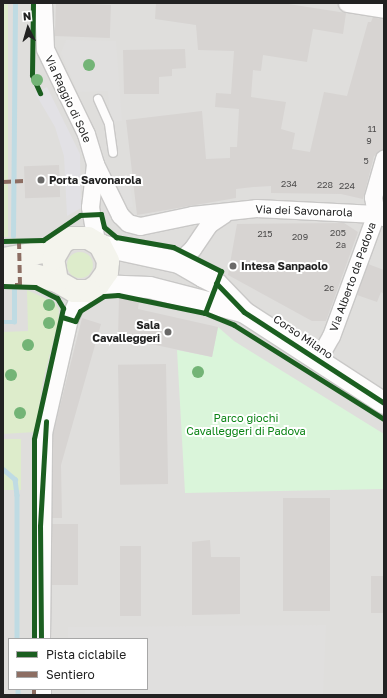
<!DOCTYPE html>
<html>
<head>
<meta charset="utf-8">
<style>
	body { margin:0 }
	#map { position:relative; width:387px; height:698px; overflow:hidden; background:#f0eeeb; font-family:"Golos Text",sans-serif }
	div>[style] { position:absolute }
	.residential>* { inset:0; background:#dfdedc }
	.grass>* { inset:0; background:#ddeccb; transform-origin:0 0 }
	.round { border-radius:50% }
	.park>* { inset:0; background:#daf5da }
	.parking>* { inset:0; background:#e0dfde; transform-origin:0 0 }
	.plaza>* { inset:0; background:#e2e1e5 }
	.stream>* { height:4.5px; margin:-2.25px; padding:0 2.25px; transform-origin:2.25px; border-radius:2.25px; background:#bfdbe3 }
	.building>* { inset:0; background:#d7d4d2; transform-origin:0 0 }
	.roads { filter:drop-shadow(1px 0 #c9c8c7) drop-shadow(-1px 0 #c9c8c7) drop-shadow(0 1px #c9c8c7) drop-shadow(0 -1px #c9c8c7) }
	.service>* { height:8px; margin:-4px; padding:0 4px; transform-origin:4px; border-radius:4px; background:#fdfcfc }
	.minor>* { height:17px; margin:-8.5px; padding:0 8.5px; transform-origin:8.5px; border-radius:8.5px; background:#fdfcfc }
	.tertiary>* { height:21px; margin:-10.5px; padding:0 10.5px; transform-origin:10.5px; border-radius:10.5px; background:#fdfcfc }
	.secondary>* { height:22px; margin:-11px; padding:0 11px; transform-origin:11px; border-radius:11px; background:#f4f4ed }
	.quiet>* { height:4px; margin-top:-2px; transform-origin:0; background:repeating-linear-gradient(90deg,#8d6e63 0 8px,transparent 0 12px) }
	.cycleway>* { height:5px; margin:-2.5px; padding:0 2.5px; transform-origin:2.5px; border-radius:2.5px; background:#1b5e20 }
	.trees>* { width:12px; height:12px; margin:-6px; border-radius:50%; background:#73b476 }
	.dots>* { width:11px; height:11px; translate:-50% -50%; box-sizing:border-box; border:2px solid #fff; border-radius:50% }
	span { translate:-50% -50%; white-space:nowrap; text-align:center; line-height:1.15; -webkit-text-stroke:4px #fff; paint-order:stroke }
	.number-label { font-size:9px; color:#4f4e4e }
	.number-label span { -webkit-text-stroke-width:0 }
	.street-label { font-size:11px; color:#222 }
	.poi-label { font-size:11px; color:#222; font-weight:700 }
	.left { translate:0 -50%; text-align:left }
	.right { translate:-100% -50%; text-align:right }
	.park-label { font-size:11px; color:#0c8416 }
	.frame { position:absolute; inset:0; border:4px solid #222; pointer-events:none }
	.legend { position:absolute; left:8px; top:638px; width:140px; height:52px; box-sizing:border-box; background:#fff; border:1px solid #a7a7a7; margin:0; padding:5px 7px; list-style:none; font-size:12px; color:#222 }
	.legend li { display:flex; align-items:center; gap:8px; height:20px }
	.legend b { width:20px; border:1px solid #a7a7a7 }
	.north { position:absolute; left:8px; top:8px; width:40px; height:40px; -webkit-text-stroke:3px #fff; paint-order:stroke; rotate:355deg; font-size:11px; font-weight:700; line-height:16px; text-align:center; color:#222 }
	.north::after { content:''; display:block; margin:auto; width:14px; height:18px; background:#222; clip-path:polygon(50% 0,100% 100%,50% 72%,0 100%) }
</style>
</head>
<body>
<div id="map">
	<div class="residential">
		<i style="clip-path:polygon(evenodd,3px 3px,384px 3px,384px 695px,3px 695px,3px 3px,9px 639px,147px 639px,147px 689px,9px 689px,9px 639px)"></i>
	</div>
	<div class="grass">
		<i style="left:3px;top:3px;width:5px;height:234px"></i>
		<i class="round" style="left:67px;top:252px;width:26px;height:26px"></i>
		<i style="clip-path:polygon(27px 290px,55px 303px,59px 310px,58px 322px,43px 381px,35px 432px,3px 434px,3px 332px,28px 331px)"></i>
		<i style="left:21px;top:439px;width:51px;height:18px;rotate:90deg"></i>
	</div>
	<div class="park">
		<i style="clip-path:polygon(218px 327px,234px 341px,384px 434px,384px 489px,185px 493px,177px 350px,212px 357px)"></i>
	</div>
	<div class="parking">
		<i style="clip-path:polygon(66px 40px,116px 41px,122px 121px,110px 122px,108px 91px,78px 92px,61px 53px)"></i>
		<i style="left:129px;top:175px;width:32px;height:12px;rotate:83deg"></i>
		<i style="clip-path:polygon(326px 625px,323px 695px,85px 695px,85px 689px,147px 689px,147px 639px,68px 639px,68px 627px)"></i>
	</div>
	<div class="plaza">
		<i style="clip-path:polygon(47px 87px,80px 154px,81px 208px,67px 216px,64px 156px,55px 127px,35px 93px)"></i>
	</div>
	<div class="stream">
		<i style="left:13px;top:236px;width:233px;rotate:-89.5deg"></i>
		<i style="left:3px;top:322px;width:11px"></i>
		<i style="left:14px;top:322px;width:32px;rotate:-90deg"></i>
		<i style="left:3px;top:469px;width:16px;rotate:40deg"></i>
		<i style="left:15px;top:479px;width:16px;rotate:83deg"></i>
		<i style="left:17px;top:495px;width:144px;rotate:90deg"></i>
		<i style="left:18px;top:689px;width:6px;rotate:90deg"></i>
	</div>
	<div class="building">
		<i style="left:56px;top:3px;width:55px;height:33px;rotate:2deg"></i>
		<i style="clip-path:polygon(156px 3px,282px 3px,346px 13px,343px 34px,313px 29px,307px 62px,263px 55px,261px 71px,253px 70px,251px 97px,286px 102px,281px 129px,295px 133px,292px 149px,310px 152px,324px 92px,347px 96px,368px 22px,371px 22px,373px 17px,384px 20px,384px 149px,374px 156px,363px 199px,341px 194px,271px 193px,271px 186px,253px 187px,236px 189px,236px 198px,137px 215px,126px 120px,202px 111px,206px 159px,230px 158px,230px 147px,237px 147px,239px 109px,215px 107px,216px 93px,231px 94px,234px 51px,198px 50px,196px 25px,155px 19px)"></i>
		<i style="clip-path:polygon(185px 49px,186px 68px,172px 69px,172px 76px,159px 77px,159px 94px,124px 94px,123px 50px)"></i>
		<i style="left:59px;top:165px;width:32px;height:35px;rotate:88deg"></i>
		<i style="clip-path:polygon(344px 223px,358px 232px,326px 321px,312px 321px,228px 275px,237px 224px)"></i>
		<i style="clip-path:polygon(368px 264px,384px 270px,384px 294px,381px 292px,377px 302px,357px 295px)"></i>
		<i style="clip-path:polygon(119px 298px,139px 301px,138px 309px,218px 327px,212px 357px,118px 337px)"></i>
		<i style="clip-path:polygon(82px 318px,101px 324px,61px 465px,62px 518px,52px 518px,53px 434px)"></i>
		<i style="left:166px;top:364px;width:120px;height:48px;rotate:89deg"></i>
		<i style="left:283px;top:498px;width:47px;height:113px"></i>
		<i style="left:52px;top:524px;width:26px;height:61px"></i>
		<i style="clip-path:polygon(210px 540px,211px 557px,240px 557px,240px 614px,192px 615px,192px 542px)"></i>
		<i style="left:120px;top:546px;width:21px;height:70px"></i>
		<i style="left:371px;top:576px;width:13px;height:37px"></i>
	</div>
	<div class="roads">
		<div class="service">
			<i style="left:98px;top:99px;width:27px;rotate:66deg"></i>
			<i style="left:109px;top:124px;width:29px;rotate:82deg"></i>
		</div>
		<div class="minor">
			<i style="left:43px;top:3px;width:46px;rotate:87.5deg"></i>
			<i style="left:45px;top:49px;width:94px;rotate:64.2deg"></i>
			<i style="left:86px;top:134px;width:31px;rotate:73deg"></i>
			<i style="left:95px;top:164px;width:43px;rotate:96.6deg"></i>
			<i style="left:90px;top:207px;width:35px;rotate:80deg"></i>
			<i style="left:347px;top:3px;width:37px;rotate:9deg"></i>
			<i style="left:95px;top:164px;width:57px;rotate:63.9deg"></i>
			<i style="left:120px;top:215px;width:11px;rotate:45deg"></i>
			<i style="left:128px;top:223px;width:12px;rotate:14deg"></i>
			<i style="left:140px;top:226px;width:53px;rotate:-11.9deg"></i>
			<i style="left:192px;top:215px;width:64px;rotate:-6.2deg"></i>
			<i style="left:256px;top:208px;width:120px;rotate:2.9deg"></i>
			<i style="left:376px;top:214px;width:9px;rotate:21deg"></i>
			<i style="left:178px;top:262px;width:19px;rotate:-43deg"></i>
			<i style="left:192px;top:249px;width:30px;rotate:-56deg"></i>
			<i style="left:209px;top:224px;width:18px;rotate:-34deg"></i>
			<i style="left:318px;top:359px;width:26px;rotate:-61deg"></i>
			<i style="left:331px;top:336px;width:130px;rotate:-69.8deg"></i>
			<i style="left:376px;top:214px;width:17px;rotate:-100deg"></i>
			<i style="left:373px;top:197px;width:40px;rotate:-74deg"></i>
			<i style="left:41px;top:639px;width:206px;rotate:-89.4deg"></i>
			<i style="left:43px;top:433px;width:117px;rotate:-77.2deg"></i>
			<i style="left:69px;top:319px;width:20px;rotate:-66deg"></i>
			<i style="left:77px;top:301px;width:16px;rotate:-40deg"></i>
			<i style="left:42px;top:689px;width:6px;rotate:90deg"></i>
		</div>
		<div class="tertiary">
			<i style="left:100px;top:245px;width:80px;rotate:12.3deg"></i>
			<i style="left:178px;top:262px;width:28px;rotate:30deg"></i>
			<i style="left:202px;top:276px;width:16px;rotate:27deg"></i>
			<i style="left:216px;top:283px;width:40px;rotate:46deg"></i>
			<i style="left:244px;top:312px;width:167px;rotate:33deg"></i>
			<i style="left:98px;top:285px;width:51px;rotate:2.2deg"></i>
			<i style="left:149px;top:287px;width:96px;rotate:14.5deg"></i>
		</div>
		<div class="secondary">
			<i style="left:3px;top:259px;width:40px;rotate:-10deg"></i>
			<i style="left:42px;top:252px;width:32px;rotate:-26deg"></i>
			<i style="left:71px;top:238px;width:17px"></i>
			<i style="left:88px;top:238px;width:14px;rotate:30deg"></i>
			<i style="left:100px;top:245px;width:18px;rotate:63deg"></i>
			<i style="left:108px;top:261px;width:11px;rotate:95deg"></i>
			<i style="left:107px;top:272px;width:16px;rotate:125deg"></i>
			<i style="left:98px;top:285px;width:11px;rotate:146deg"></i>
			<i style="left:89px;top:291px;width:15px;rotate:180deg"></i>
			<i style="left:74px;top:291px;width:20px;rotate:-150deg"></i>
			<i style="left:57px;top:281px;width:22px;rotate:-100deg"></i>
			<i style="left:53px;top:259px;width:20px;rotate:-60deg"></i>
			<i style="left:3px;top:275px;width:31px"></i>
			<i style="left:34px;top:275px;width:24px;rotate:15deg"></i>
		</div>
	</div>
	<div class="quiet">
		<i style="left:3px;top:182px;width:21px;rotate:-3deg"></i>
		<i style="left:15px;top:285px;width:5px"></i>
		<i style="left:20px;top:285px;width:44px;rotate:-91.3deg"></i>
		<i style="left:34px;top:689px;width:6px;rotate:90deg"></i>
	</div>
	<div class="cycleway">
		<i style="left:33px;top:3px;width:72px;rotate:90.8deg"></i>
		<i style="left:32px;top:75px;width:20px;rotate:66deg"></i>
		<i style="left:3px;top:241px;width:40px;rotate:-1.4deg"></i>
		<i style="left:43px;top:240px;width:45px;rotate:-34deg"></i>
		<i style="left:80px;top:215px;width:21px;rotate:-3deg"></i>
		<i style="left:101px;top:214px;width:13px;rotate:77deg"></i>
		<i style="left:104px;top:227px;width:16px;rotate:40deg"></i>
		<i style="left:116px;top:237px;width:58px;rotate:10deg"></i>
		<i style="left:173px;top:247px;width:54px;rotate:26.6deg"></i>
		<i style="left:221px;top:271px;width:45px;rotate:110.9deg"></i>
		<i style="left:216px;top:283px;width:40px;rotate:46deg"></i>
		<i style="left:244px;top:312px;width:167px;rotate:33deg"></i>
		<i style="left:3px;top:286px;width:32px;rotate:2deg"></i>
		<i style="left:35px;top:287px;width:25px;rotate:27deg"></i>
		<i style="left:57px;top:298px;width:12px;rotate:59deg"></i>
		<i style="left:63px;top:308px;width:134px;rotate:102.5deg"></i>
		<i style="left:34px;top:439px;width:200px;rotate:90deg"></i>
		<i style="left:62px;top:317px;width:14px;rotate:17deg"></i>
		<i style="left:75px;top:321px;width:11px;rotate:-63deg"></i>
		<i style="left:80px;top:311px;width:28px;rotate:-32deg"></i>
		<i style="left:104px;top:296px;width:14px;rotate:-4deg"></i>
		<i style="left:118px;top:295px;width:89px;rotate:11.7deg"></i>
		<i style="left:205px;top:313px;width:31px;rotate:22deg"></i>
		<i style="left:234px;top:325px;width:177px;rotate:32.1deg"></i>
		<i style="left:41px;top:639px;width:113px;rotate:-90.5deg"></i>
		<i style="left:40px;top:526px;width:105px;rotate:-86.7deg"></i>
	</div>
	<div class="trees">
		<i style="left:89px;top:65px"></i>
		<i style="left:37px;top:80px"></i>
		<i style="left:49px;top:305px"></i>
		<i style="left:49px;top:323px"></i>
		<i style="left:28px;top:345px"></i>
		<i style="left:198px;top:372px"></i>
		<i style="left:11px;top:375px"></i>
		<i style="left:20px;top:413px"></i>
	</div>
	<div class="dots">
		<i style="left:41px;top:180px;background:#6a6968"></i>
		<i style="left:233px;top:266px;background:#6a6968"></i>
		<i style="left:168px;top:332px;background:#6a6968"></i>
	</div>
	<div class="number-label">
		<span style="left:372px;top:129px">11</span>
		<span style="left:369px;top:141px">9</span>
		<span style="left:366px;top:161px">5</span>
		<span style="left:289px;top:184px">234</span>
		<span style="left:325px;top:185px">228</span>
		<span style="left:347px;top:186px">224</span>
		<span style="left:338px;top:233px">205</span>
		<span style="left:265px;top:234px">215</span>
		<span style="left:300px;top:237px">209</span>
		<span style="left:341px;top:245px">2a</span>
		<span style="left:329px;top:288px">2c</span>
	</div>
	<div class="street-label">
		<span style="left:68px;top:99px;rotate:65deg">Via Raggio di Sole</span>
		<span style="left:304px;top:211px;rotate:2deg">Via dei Savonarola</span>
		<span style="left:353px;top:277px;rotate:-70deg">Via Alberto da Padova</span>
		<span style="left:303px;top:337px;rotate:34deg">Corso Milano</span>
	</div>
	<div class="poi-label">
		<span class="left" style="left:49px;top:180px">Porta Savonarola</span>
		<span class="left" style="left:241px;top:266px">Intesa Sanpaolo</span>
		<span class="right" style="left:160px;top:332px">Sala<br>Cavalleggeri</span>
	</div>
	<div class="park-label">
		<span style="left:246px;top:425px">Parco giochi<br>Cavalleggeri di Padova</span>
	</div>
	<div class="frame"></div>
	<ul class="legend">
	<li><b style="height:5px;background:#1b5e20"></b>Pista ciclabile</li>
	<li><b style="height:5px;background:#8d6e63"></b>Sentiero</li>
	</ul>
	<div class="north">N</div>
</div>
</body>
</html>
